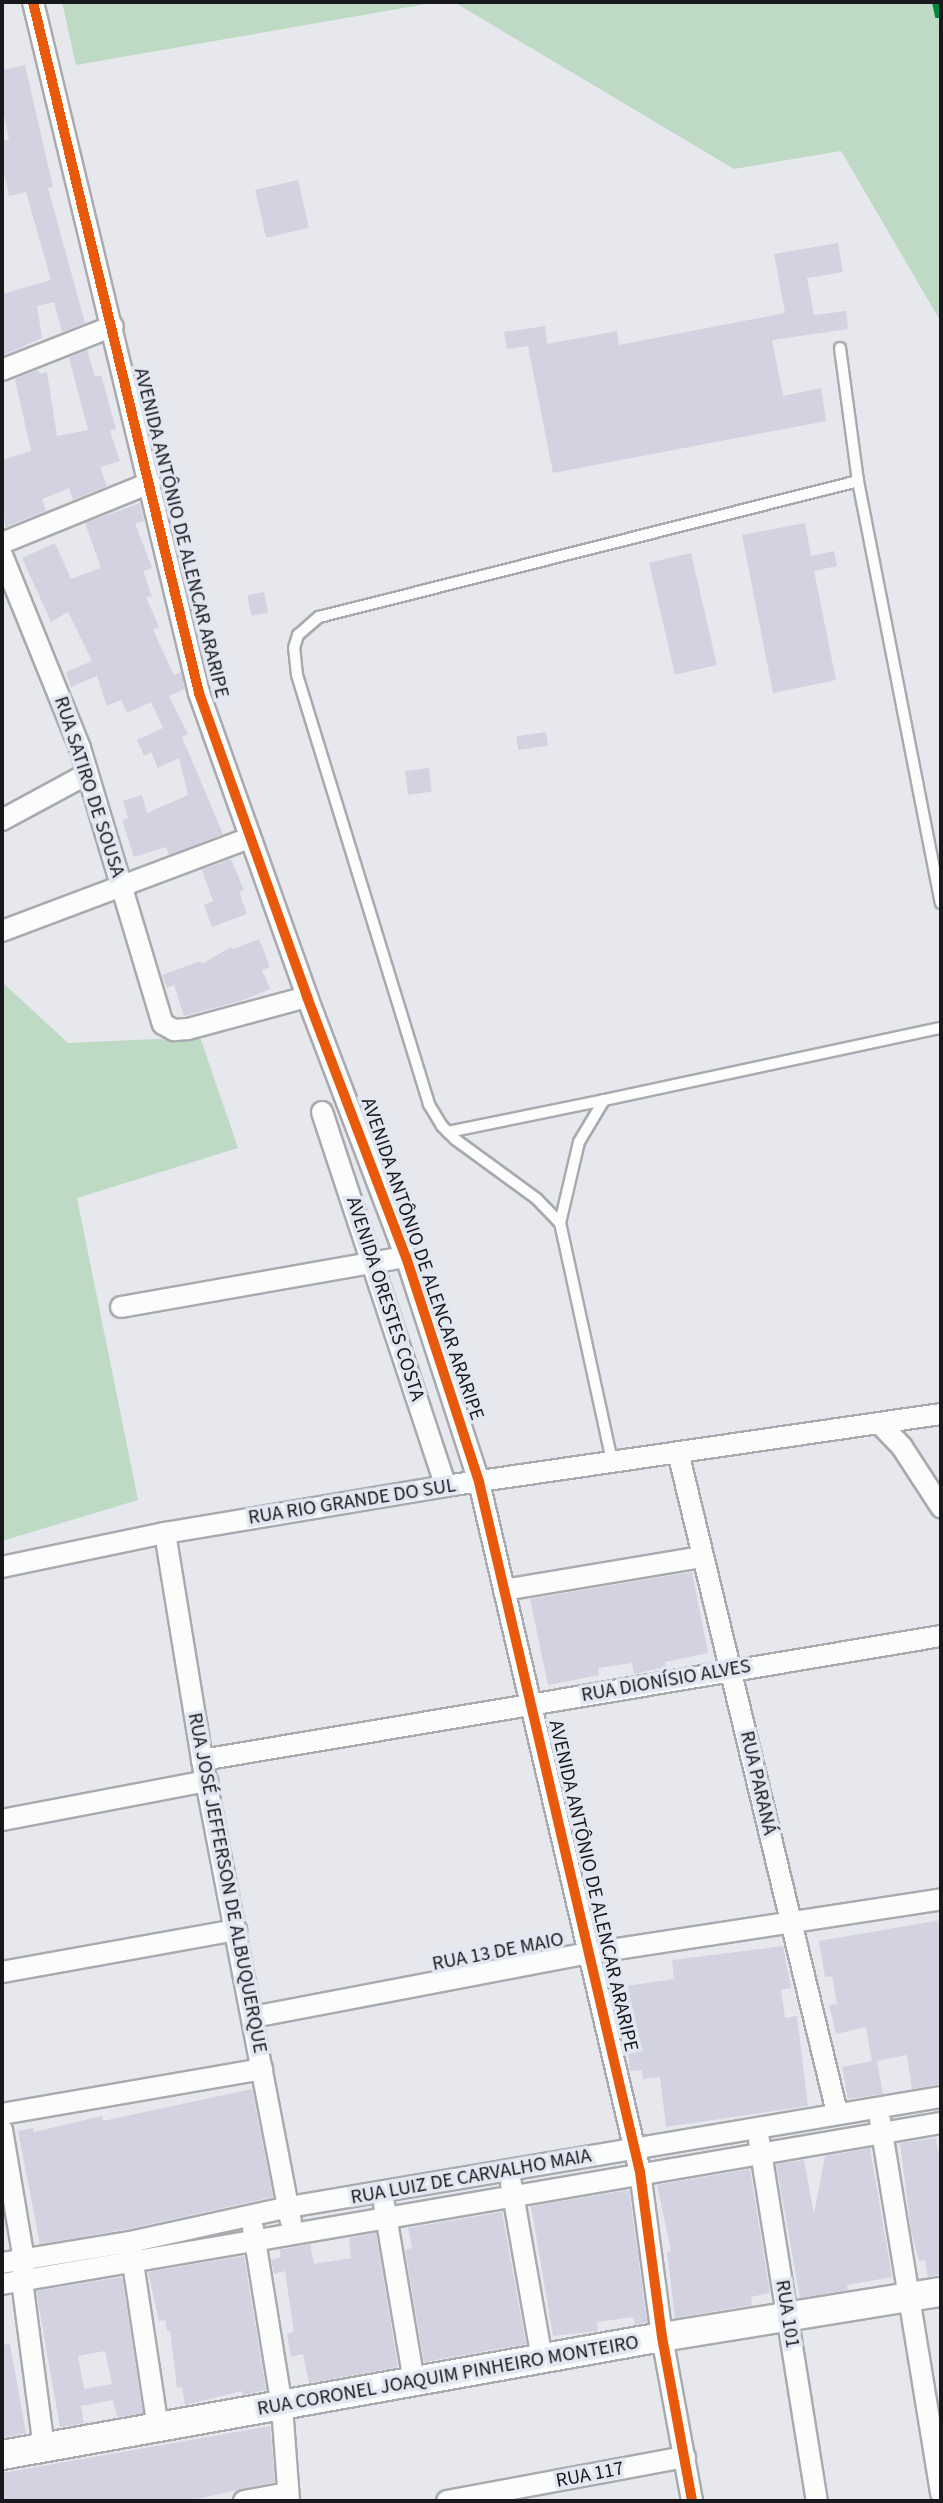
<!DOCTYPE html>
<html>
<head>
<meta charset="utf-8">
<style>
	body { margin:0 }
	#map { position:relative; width:943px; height:2503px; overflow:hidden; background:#e6e8ee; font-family:"Source Sans 3",sans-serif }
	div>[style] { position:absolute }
	.green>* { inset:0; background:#bedac5 }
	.building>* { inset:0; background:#d3d2e0; transform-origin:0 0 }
	.roads { filter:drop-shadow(2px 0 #a8aaae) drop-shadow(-2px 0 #a8aaae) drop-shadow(0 2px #a8aaae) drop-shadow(0 -2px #a8aaae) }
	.lane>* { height:10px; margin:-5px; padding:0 5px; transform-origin:5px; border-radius:5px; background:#fbfcfc }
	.street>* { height:20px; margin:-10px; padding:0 10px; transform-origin:10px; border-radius:10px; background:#fbfcfc }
	.secondary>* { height:28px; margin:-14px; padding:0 14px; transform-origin:14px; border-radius:14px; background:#fbfcfc }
	.quiet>* { height:8px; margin-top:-4px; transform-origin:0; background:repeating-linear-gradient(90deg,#00873e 0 16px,transparent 0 24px) }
	.cycleway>* { height:10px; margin:-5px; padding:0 5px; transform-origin:5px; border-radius:5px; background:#e8590c }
	span { translate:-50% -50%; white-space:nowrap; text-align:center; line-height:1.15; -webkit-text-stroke:7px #e2e7f2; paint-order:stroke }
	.street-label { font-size:20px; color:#16181c }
	.frame { position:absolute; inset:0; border:4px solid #16181c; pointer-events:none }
</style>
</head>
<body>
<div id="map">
	<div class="green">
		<i style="clip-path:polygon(62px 2px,438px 2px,76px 65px)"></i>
		<i style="clip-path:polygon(454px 2px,941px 2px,941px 322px,841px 151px,734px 169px)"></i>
		<i style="clip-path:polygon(2px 982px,68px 1043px,200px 1037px,238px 1148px,77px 1198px,138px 1500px,2px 1541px)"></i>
	</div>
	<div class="building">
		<i style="clip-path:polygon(25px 65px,53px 187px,48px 188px,85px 323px,62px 332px,54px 302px,37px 306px,42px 338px,2px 356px,2px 294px,51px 280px,26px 192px,9px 196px,2px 164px,2px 141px,9px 140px,2px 105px,2px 70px)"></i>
		<i style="left:298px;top:180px;width:49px;height:44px;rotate:77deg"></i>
		<i style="clip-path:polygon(838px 243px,843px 272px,807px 278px,814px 315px,846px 311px,848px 329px,772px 340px,783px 396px,821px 388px,826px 421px,553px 473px,528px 346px,507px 349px,504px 332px,545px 326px,547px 344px,617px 331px,619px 345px,785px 313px,774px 254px)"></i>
		<i style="clip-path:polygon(87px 350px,95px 377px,101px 375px,116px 429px,110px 431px,120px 461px,100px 467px,107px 486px,73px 500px,69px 488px,42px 499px,46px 511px,5px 527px,2px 460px,31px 451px,15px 379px,38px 370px,40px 374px,47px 372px,57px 436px,88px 430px,69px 358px)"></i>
		<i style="clip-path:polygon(140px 503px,144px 521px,135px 523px,152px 568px,143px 571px,152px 596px,146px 597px,159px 627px,153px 630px,174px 675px,181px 672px,185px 689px,169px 696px,188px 734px,182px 737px,223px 834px,169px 855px,166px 847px,134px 857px,122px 820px,128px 818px,123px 801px,142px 795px,147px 813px,188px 795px,179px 758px,158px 768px,151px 752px,144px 756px,137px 740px,163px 728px,151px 702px,127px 713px,121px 700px,107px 706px,97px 676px,71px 687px,66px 672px,92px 661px,68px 612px,51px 622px,22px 558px,55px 543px,71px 579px,101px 568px,85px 523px)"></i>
		<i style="clip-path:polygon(805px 523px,811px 556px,834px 551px,837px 566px,814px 571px,836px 680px,773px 693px,742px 535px)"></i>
		<i style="left:691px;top:553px;width:115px;height:43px;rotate:77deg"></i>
		<i style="left:264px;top:592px;width:21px;height:17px;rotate:79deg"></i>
		<i style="left:546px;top:732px;width:14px;height:30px;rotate:82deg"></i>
		<i style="left:429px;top:768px;width:24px;height:24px;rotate:83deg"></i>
		<i style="clip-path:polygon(231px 859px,244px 890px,239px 892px,247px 914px,212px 927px,204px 905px,213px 901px,202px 870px)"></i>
		<i style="clip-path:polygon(259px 939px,270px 967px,262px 970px,270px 989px,244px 1000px,184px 1016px,174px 985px,167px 988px,162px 975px,201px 961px,202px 964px,231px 947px,233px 949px)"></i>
		<i style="clip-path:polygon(692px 1572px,708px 1653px,665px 1662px,666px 1667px,634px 1674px,632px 1663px,598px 1668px,599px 1675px,548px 1685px,530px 1599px)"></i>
		<i style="clip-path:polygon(941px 1920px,941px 2084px,912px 2089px,907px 2055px,877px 2061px,883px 2094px,848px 2099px,842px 2067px,872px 2061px,866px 2027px,836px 2034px,829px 2005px,837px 2004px,832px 1976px,825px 1977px,819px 1941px)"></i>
		<i style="clip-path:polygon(783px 1946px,791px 1988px,781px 1990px,785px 2018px,797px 2016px,808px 2106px,666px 2127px,660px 2077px,643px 2079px,642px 2070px,630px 2071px,628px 2051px,635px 2050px,626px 1986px,674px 1979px,672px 1960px)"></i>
		<i style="clip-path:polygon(252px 2089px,273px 2197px,128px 2229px,40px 2244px,18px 2131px,33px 2128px,34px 2132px,102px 2116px,103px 2121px)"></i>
		<i style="clip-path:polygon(936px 2138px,941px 2167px,941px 2274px,928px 2277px,925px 2260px,919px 2261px,911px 2230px,900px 2143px)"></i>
		<i style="clip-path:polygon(870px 2148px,892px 2277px,847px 2285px,848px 2290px,800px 2298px,776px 2164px,804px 2160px,814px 2214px,825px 2156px)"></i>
		<i style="clip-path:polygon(750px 2169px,770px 2293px,751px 2297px,752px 2305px,675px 2318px,667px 2252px,671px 2251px,657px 2185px)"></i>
		<i style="clip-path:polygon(629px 2190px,647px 2322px,635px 2325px,633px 2317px,597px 2322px,598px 2331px,553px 2336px,531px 2206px)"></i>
		<i style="clip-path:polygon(502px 2212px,526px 2344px,424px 2362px,405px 2250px,412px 2248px,408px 2228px)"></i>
		<i style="clip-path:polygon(376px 2233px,398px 2367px,309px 2383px,303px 2354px,291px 2357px,287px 2334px,294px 2332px,285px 2271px,274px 2274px,271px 2260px,281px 2257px,279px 2250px,310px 2244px,314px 2264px,351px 2258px,349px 2238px)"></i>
		<i style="clip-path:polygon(244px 2256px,266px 2390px,243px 2395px,242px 2391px,185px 2405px,182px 2387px,177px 2388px,170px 2331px,167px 2331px,165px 2320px,159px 2321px,148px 2272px)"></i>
		<i style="clip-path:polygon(evenodd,122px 2277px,143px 2413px,117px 2417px,113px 2400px,81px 2406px,84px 2423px,60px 2427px,36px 2291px,122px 2277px,105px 2351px,112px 2384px,84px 2389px,78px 2356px,105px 2351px)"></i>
		<i style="clip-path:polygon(10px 2344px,26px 2433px,2px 2438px,2px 2345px)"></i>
		<i style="clip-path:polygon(270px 2426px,275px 2482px,187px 2501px,2px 2501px,2px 2473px)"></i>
	</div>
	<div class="roads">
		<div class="lane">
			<i style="left:840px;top:348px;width:134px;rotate:82.3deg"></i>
			<i style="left:858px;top:481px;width:430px;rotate:78.9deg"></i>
			<i style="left:448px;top:1132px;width:159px;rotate:-11.6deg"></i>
			<i style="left:560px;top:1223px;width:83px;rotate:-76.8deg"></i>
			<i style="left:579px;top:1142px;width:49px;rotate:-59.2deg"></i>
			<i style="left:604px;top:1100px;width:345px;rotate:-12.1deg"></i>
			<i style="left:612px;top:1461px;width:244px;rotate:-102.3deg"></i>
			<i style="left:560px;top:1223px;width:33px;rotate:-134deg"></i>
			<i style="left:537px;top:1199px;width:100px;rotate:-143.9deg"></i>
			<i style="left:456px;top:1140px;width:20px;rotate:-135deg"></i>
			<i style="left:442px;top:1126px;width:26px;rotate:-121deg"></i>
			<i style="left:429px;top:1104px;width:449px;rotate:-107.1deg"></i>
			<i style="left:297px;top:675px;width:27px;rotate:-96deg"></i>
			<i style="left:294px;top:648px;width:14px;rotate:-73deg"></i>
			<i style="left:298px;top:635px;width:28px;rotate:-41deg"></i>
			<i style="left:319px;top:617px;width:556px;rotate:-14.16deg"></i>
		</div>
		<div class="street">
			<i style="left:33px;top:2px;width:711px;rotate:76.49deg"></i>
			<i style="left:199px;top:693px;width:323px;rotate:70.4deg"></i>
			<i style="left:307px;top:997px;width:278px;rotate:69.2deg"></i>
			<i style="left:406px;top:1257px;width:237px;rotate:72deg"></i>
			<i style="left:479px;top:1482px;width:709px;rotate:76.87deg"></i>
			<i style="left:640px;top:2172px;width:166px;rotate:82.4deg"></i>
			<i style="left:662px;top:2337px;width:167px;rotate:79.6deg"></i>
			<i style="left:2px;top:370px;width:119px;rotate:-21.6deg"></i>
			<i style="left:2px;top:543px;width:160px;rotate:-22.1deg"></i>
			<i style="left:2px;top:555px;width:208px;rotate:68deg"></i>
			<i style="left:80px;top:748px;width:288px;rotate:73.3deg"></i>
			<i style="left:163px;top:1024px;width:13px;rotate:29deg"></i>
			<i style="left:174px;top:1030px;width:14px;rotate:-4deg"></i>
			<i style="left:188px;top:1029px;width:123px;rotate:-15.1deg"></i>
			<i style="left:2px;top:820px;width:97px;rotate:-28.4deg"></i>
			<i style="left:2px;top:931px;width:265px;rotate:-20.6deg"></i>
			<i style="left:322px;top:1112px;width:394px;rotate:71.7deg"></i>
			<i style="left:121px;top:1307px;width:289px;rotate:-10deg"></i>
			<i style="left:880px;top:1424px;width:32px;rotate:46deg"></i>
			<i style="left:902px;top:1447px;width:72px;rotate:57deg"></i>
			<i style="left:678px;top:1452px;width:680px;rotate:76.47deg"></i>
			<i style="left:165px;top:1533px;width:230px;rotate:80.7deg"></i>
			<i style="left:202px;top:1760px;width:470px;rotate:79.1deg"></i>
			<i style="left:2px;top:1567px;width:167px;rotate:-11.8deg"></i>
			<i style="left:165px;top:1533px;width:285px;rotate:-9.5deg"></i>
			<i style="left:446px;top:1486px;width:500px;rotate:-8.28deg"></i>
			<i style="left:504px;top:1590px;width:200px;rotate:-9.5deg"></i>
			<i style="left:202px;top:1760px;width:749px;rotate:-9.53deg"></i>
			<i style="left:2px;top:1820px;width:209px;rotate:-10.8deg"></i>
			<i style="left:2px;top:1972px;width:238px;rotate:-10.2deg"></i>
			<i style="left:253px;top:2017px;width:343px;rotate:-10.8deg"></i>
			<i style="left:590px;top:1953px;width:355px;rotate:-8.7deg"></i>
			<i style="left:2px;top:2114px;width:264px;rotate:-9.8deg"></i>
			<i style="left:880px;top:2120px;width:379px;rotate:80.7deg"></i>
			<i style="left:2px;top:2130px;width:132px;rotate:80.4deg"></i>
			<i style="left:24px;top:2260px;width:21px;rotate:95deg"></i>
			<i style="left:22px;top:2281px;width:168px;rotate:82.5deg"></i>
			<i style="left:759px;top:2140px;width:366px;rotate:80.9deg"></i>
			<i style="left:511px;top:2183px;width:178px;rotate:80deg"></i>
			<i style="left:384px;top:2204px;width:181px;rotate:80.4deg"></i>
			<i style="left:253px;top:2228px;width:181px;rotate:80.8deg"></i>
			<i style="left:282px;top:2407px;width:94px;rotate:85.7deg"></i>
			<i style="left:131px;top:2250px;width:180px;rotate:81.4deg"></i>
			<i style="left:2px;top:2263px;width:130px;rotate:-9.3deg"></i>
			<i style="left:130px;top:2242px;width:163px;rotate:-12.4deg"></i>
			<i style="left:289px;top:2207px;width:661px;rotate:-9.58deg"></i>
			<i style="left:2px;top:2284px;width:953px;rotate:-9.73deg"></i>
			<i style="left:244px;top:2501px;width:44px;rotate:-10.5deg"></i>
			<i style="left:447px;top:2501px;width:242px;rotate:-10.5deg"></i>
		</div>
		<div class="secondary">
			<i style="left:2px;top:2455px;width:670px;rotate:-10.14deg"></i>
			<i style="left:662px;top:2337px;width:283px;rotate:-9.2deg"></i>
		</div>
	</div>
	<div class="quiet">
		<i style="left:936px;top:2px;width:24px;rotate:78deg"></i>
	</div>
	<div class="cycleway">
		<i style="left:33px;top:2px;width:711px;rotate:76.49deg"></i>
		<i style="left:199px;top:693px;width:323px;rotate:70.4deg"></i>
		<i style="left:307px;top:997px;width:278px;rotate:69.2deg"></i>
		<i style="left:406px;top:1257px;width:237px;rotate:72deg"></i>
		<i style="left:479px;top:1482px;width:709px;rotate:76.87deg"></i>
		<i style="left:640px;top:2172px;width:166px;rotate:82.4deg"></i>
		<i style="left:662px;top:2337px;width:167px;rotate:79.6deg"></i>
	</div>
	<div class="street-label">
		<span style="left:181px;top:533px;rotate:76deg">AVENIDA ANTÔNIO DE ALENCAR ARARIPE</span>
		<span style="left:89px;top:787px;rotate:72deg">RUA SATIRO DE SOUSA</span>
		<span style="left:422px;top:1259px;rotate:71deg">AVENIDA ANTÔNIO DE ALENCAR ARARIPE</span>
		<span style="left:385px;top:1299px;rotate:72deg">AVENIDA ORESTES COSTA</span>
		<span style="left:352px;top:1502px;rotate:-9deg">RUA RIO GRANDE DO SUL</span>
		<span style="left:666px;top:1681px;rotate:-10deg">RUA DIONÍSIO ALVES</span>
		<span style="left:758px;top:1783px;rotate:77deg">RUA PARANÁ</span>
		<span style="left:227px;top:1883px;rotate:79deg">RUA JOSÉ JEFFERSON DE ALBUQUERQUE</span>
		<span style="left:593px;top:1886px;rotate:77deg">AVENIDA ANTÔNIO DE ALENCAR ARARIPE</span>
		<span style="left:498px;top:1952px;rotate:-11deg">RUA 13 DE MAIO</span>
		<span style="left:471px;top:2177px;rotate:-10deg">RUA LUIZ DE CARVALHO MAIA</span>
		<span style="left:787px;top:2314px;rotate:81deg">RUA 101</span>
		<span style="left:448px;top:2376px;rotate:-10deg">RUA CORONEL JOAQUIM PINHEIRO MONTEIRO</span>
		<span style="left:590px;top:2475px;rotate:-11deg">RUA 117</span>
	</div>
	<div class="frame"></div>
</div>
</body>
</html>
